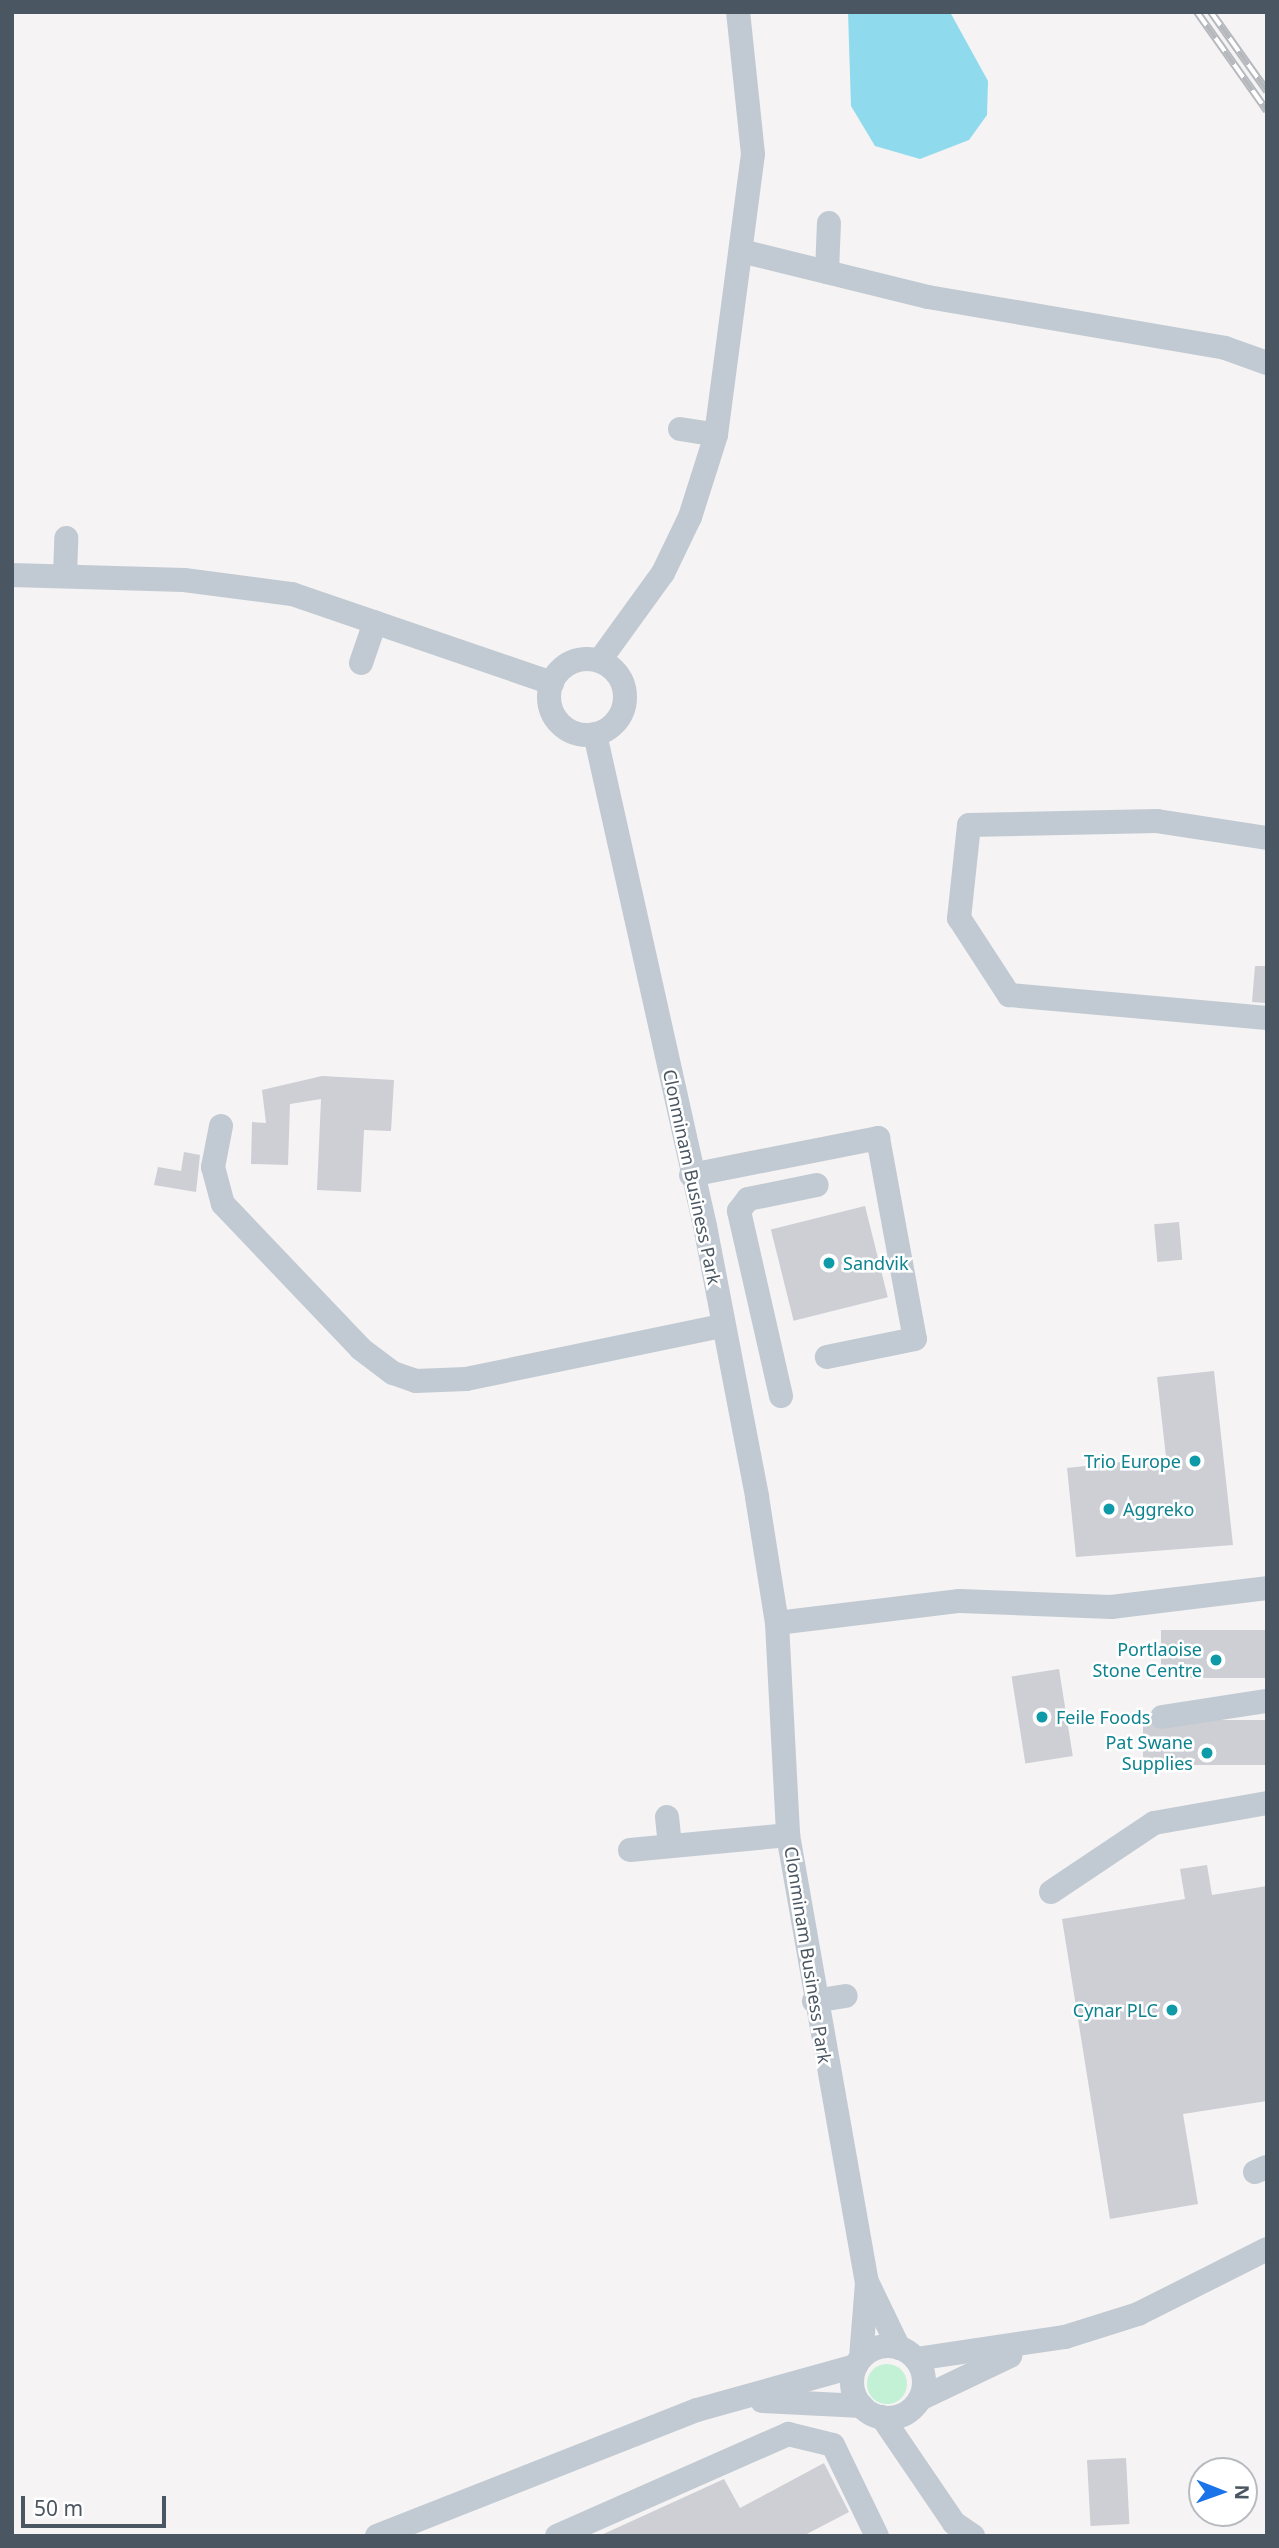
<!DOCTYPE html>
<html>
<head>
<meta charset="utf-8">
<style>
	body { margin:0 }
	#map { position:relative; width:1279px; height:2548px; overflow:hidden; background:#f5f3f3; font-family:"Noto Sans",sans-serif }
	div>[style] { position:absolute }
	.green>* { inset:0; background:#c3f1d5 }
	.round { border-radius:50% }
	.water>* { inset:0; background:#90daee }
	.building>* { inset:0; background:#cdcfd5; transform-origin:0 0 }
	.minor>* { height:24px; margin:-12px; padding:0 12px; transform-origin:12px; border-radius:12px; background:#c1cad2 }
	.minor>.ring { margin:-12px; padding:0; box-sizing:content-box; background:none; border:24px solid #c1cad2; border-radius:50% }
	.rail>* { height:8px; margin-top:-4px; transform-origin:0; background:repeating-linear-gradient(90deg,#fff 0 16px,#b5b8bd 0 32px); box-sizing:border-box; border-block:2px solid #b5b8bd }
	.dots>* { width:19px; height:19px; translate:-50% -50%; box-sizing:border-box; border:4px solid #fff; border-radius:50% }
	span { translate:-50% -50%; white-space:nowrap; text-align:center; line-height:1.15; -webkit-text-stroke:5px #fff; paint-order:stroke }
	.street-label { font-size:18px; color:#4a5661 }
	.culture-label { font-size:18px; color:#0d838f }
	.left { translate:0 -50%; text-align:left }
	.right { translate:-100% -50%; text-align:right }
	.frame { position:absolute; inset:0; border:14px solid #4a5661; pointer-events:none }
	.north { position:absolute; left:1188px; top:2457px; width:70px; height:70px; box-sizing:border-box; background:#fff; border:2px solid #b7bbc0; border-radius:50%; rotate:91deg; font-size:19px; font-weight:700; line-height:28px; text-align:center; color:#4a5661 }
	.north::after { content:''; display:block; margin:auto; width:24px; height:32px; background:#1a73e8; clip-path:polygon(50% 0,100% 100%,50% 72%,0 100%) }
	.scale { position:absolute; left:21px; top:2496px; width:145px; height:32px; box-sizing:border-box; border:4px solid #4a5661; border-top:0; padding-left:9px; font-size:21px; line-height:24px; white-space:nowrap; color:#4a5661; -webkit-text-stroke:5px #fff; paint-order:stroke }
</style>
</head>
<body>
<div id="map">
	<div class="green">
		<i class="round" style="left:867px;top:2364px;width:40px;height:40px"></i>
	</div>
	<div class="water">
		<i style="clip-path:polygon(848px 12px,950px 12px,988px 81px,987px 115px,969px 140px,920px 159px,875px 146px,851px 106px)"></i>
	</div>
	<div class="building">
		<i style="clip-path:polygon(1255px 966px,1267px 966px,1267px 1003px,1252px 1002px)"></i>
		<i style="clip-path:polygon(322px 1076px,394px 1080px,391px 1131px,364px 1130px,361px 1192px,317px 1190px,321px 1099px,290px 1104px,288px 1165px,251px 1164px,252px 1122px,266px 1123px,262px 1090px)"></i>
		<i style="clip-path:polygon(184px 1152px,200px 1155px,196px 1192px,154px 1185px,158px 1167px,181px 1171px)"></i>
		<i style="left:865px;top:1206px;width:94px;height:97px;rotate:76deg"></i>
		<i style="left:1179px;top:1222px;width:38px;height:25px;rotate:85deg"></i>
		<i style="clip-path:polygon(1214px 1371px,1233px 1545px,1076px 1557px,1067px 1468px,1166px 1457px,1157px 1377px)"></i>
		<i style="left:1267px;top:1630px;width:48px;height:106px;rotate:90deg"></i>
		<i style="left:1059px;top:1669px;width:88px;height:48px;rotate:81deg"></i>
		<i style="left:1267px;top:1720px;width:45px;height:124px;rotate:90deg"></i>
		<i style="clip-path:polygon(1207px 1865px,1212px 1895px,1267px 1886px,1267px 2101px,1183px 2114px,1198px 2204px,1110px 2219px,1062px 1919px,1185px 1899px,1180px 1869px)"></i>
		<i style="left:1126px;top:2458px;width:66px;height:39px;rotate:87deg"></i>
		<i style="clip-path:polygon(824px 2463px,849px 2512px,803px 2536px,599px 2536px,724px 2479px,740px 2508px)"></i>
	</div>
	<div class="minor">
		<i style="left:741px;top:251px;width:193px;rotate:13.8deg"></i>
		<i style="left:928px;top:297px;width:301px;rotate:9.7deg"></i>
		<i style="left:1225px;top:348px;width:45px;rotate:19.7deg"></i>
		<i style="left:827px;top:272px;width:49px;rotate:-87.7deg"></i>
		<i style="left:680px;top:429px;width:36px;rotate:9deg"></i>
		<i style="left:12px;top:575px;width:172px;rotate:1.7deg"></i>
		<i style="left:184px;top:580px;width:109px;rotate:7.4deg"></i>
		<i style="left:292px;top:594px;width:275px;rotate:18.9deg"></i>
		<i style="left:65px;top:576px;width:38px;rotate:-88deg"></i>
		<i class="ring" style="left:549px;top:659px;width:52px;height:52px"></i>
		<i style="left:600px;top:660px;width:107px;rotate:-54.1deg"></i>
		<i style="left:663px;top:573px;width:62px;rotate:-64.3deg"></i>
		<i style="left:690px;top:517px;width:86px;rotate:-72.4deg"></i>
		<i style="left:716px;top:435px;width:283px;rotate:-82.5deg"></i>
		<i style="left:753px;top:154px;width:143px;rotate:-96deg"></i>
		<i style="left:361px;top:663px;width:43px;rotate:-71.1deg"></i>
		<i style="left:595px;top:734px;width:504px;rotate:77.4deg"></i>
		<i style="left:705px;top:1226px;width:276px;rotate:79.1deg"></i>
		<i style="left:757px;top:1497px;width:128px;rotate:81deg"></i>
		<i style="left:777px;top:1623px;width:212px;rotate:87deg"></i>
		<i style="left:788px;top:1835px;width:455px;rotate:80deg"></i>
		<i style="left:867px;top:2283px;width:75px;rotate:94.6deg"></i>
		<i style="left:1267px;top:838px;width:111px;rotate:-171.2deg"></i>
		<i style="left:1157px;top:821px;width:188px;rotate:178.8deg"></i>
		<i style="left:969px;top:825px;width:94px;rotate:96.1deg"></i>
		<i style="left:959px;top:918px;width:92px;rotate:57deg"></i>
		<i style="left:1009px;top:995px;width:259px;rotate:5.1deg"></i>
		<i style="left:221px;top:1126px;width:42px;rotate:101deg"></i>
		<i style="left:213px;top:1167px;width:38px;rotate:75deg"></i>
		<i style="left:223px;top:1204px;width:200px;rotate:46.4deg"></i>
		<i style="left:361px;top:1349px;width:40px;rotate:37deg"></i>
		<i style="left:393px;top:1373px;width:24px;rotate:19deg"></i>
		<i style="left:416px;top:1381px;width:50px;rotate:-2.3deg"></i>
		<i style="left:466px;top:1379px;width:262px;rotate:-11.7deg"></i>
		<i style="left:691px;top:1175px;width:191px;rotate:-11.2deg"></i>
		<i style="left:878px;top:1138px;width:204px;rotate:79.6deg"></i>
		<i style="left:915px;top:1339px;width:90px;rotate:168.4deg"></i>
		<i style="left:781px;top:1396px;width:190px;rotate:-102.8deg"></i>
		<i style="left:739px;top:1211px;width:15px;rotate:-53deg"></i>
		<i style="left:748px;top:1199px;width:70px;rotate:-11.5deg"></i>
		<i style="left:777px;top:1623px;width:184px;rotate:-6.9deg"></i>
		<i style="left:960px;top:1601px;width:151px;rotate:2.3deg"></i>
		<i style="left:1111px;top:1607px;width:157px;rotate:-6.9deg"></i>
		<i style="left:1162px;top:1717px;width:106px;rotate:-8.7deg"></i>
		<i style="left:667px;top:1817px;width:29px;rotate:84deg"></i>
		<i style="left:630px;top:1850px;width:159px;rotate:-5.4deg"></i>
		<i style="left:1051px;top:1892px;width:124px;rotate:-33.8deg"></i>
		<i style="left:1154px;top:1823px;width:115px;rotate:-10deg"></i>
		<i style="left:814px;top:2001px;width:32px;rotate:-9deg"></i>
		<i style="left:1255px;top:2172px;width:13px;rotate:-23deg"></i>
		<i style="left:868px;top:2284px;width:71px;rotate:64.2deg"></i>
		<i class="ring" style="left:852px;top:2346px;width:48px;height:48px"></i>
		<i style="left:916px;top:2359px;width:151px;rotate:-8.4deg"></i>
		<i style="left:1065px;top:2337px;width:77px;rotate:-17.5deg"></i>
		<i style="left:1138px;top:2314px;width:144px;rotate:-26.7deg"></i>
		<i style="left:920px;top:2399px;width:100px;rotate:-25.5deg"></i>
		<i style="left:762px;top:2401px;width:100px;rotate:2.9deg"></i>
		<i style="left:882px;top:2417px;width:128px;rotate:55.8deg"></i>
		<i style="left:954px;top:2523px;width:23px;rotate:34deg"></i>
		<i style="left:377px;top:2536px;width:344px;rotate:-21.5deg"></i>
		<i style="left:697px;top:2410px;width:165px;rotate:-15.5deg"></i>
		<i style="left:557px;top:2536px;width:253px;rotate:-23.8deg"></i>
		<i style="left:788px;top:2434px;width:46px;rotate:13.7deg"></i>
		<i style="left:833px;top:2445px;width:101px;rotate:64.2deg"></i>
	</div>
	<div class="rail">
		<i style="left:1197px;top:12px;width:121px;rotate:54.7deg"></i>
		<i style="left:1211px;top:12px;width:97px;rotate:54.7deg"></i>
	</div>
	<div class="dots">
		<i style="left:829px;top:1263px;background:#0f9aa8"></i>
		<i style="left:1195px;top:1461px;background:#0f9aa8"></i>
		<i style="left:1109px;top:1509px;background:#0f9aa8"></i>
		<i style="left:1216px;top:1660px;background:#0f9aa8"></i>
		<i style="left:1042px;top:1717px;background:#0f9aa8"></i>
		<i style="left:1207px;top:1753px;background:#0f9aa8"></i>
		<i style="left:1172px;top:2010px;background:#0f9aa8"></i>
	</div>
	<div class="street-label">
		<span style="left:692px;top:1177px;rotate:78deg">Clonminam Business Park</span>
		<span style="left:808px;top:1955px;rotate:81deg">Clonminam Business Park</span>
	</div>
	<div class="culture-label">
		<span class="left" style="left:843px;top:1263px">Sandvik</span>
		<span class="right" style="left:1181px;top:1461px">Trio Europe</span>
		<span class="left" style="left:1123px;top:1509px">Aggreko</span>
		<span class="right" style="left:1202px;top:1660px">Portlaoise<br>Stone Centre</span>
		<span class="left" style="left:1056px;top:1717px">Feile Foods</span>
		<span class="right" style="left:1193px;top:1753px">Pat Swane<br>Supplies</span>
		<span class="right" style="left:1158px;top:2010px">Cynar PLC</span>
	</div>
	<div class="frame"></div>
	<div class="north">N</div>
	<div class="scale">50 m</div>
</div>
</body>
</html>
